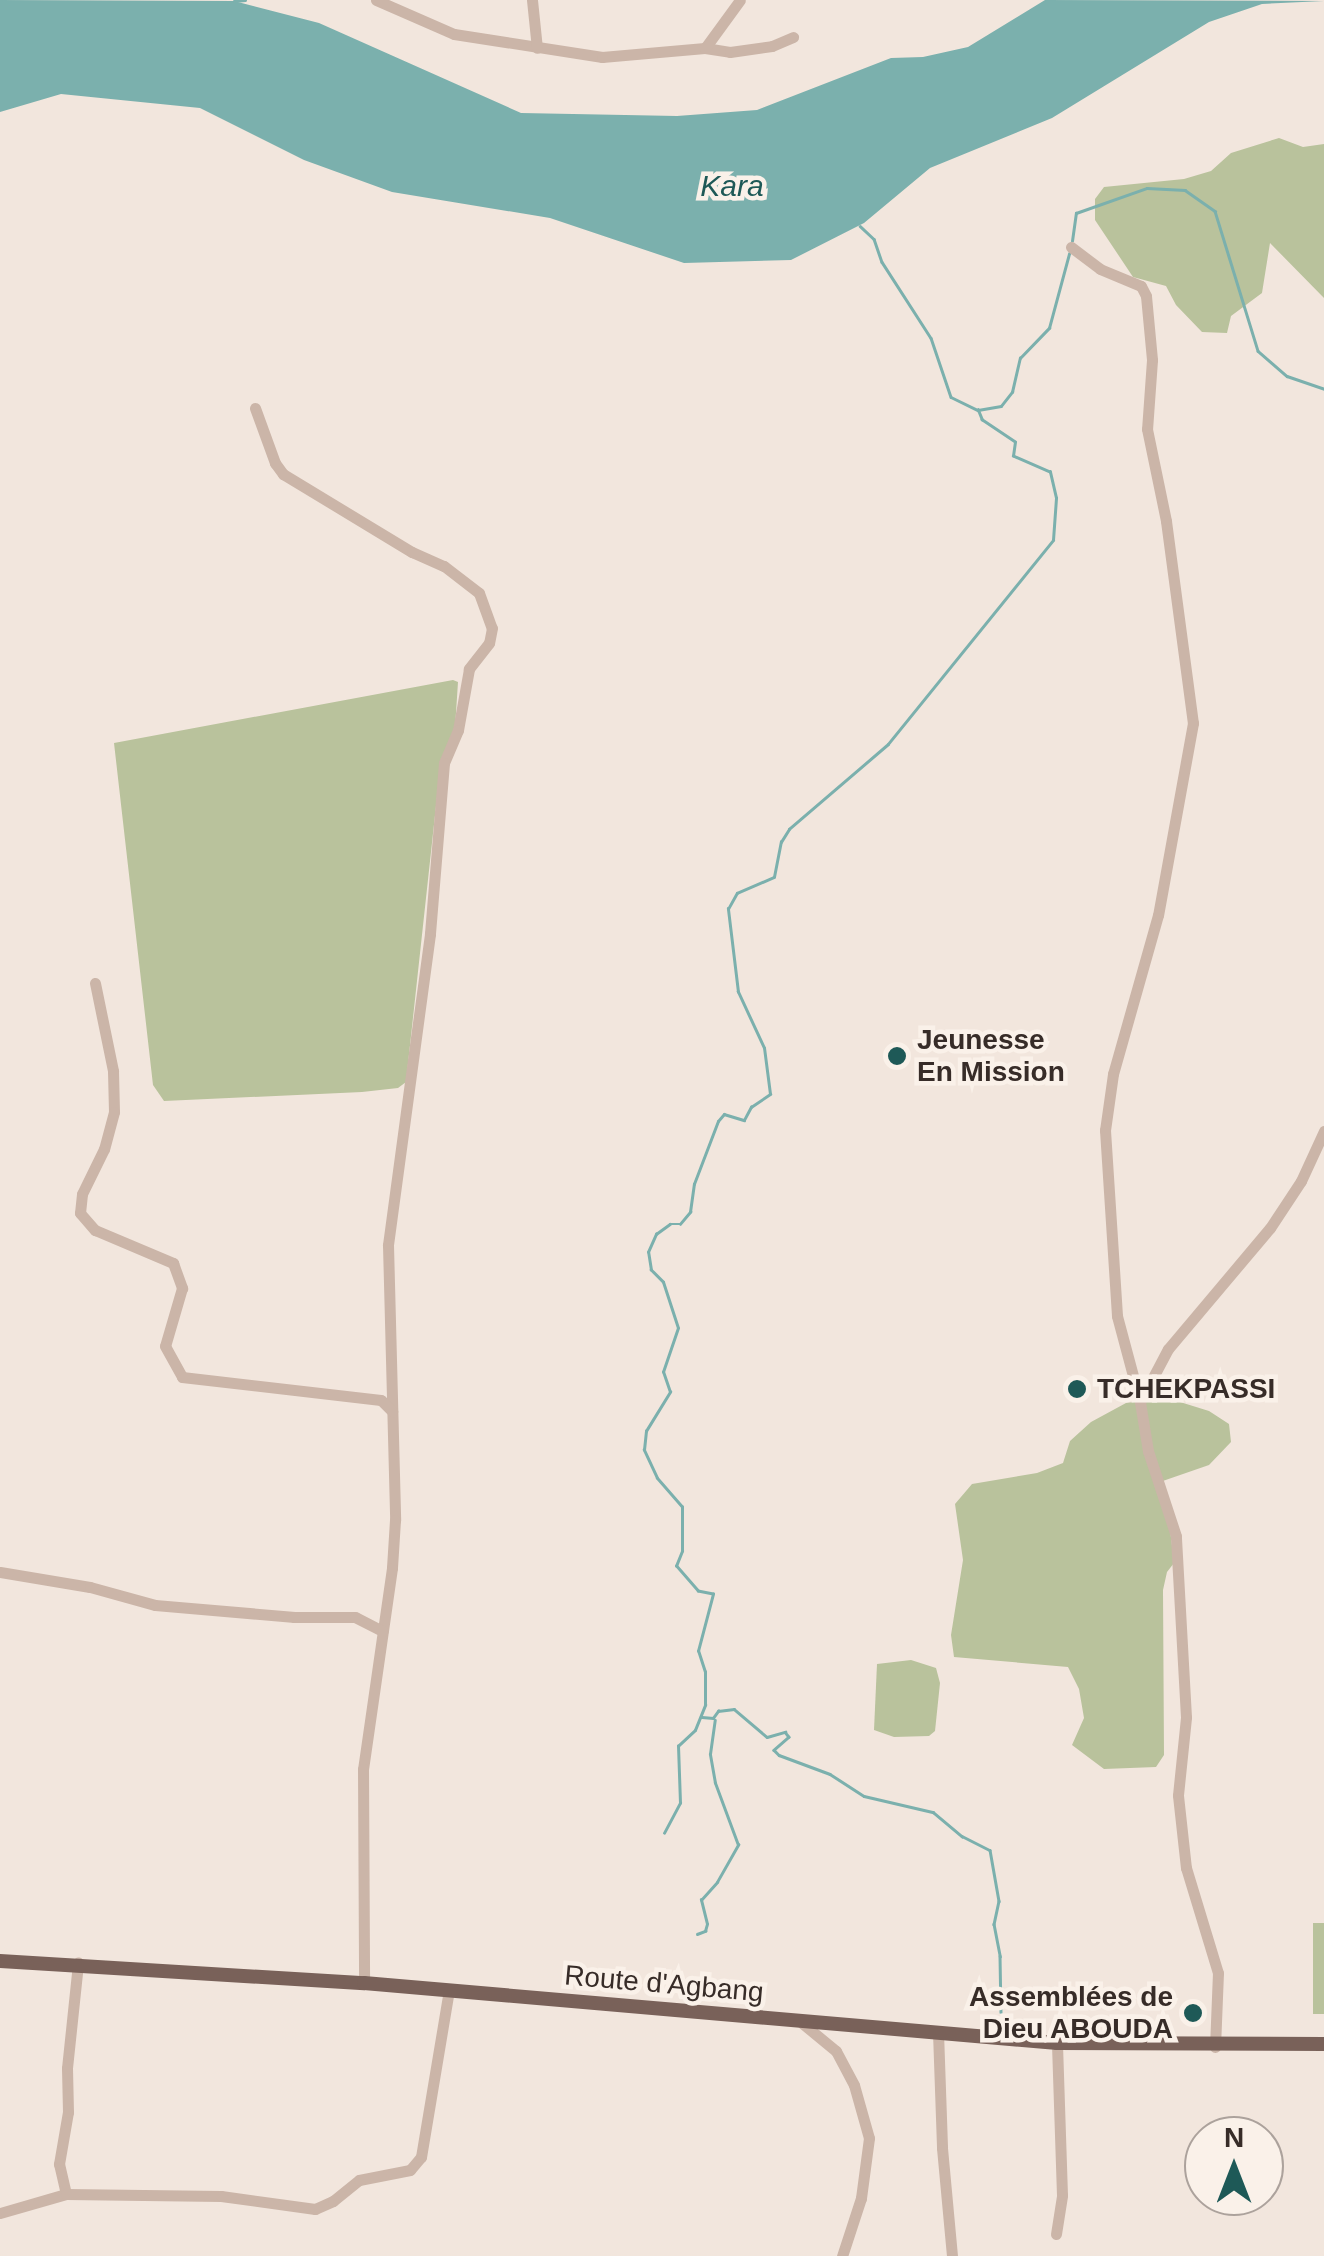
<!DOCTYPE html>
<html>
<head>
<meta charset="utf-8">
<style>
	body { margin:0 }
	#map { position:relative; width:1324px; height:2256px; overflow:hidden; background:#f2e6dd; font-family:Helvetica,sans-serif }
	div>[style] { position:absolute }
	.green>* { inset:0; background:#b9c29c; transform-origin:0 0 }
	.water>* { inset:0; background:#7bb0ad }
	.stream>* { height:2.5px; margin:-1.25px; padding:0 1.25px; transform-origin:1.25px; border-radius:1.25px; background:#7bb0ad }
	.minor>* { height:11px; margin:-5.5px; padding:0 5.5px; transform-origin:5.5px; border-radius:5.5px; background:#cbb5a8 }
	.major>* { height:14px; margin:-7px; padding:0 7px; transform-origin:7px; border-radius:7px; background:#796159 }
	.dots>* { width:28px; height:28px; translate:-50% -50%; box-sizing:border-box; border:5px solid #faf1e9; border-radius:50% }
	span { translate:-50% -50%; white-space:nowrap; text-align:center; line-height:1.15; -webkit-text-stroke:9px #faf1e9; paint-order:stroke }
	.poi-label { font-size:28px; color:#372c28; font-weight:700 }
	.left { translate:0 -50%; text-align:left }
	.right { translate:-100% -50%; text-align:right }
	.street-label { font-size:28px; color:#372c28 }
	.water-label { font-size:30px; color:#1e5957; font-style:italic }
	.north { position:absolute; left:1184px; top:2116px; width:100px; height:100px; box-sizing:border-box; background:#faf1e9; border:2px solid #aca29c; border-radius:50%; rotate:0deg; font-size:28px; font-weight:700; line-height:40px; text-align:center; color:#372c28 }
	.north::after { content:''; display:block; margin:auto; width:35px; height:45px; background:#1e5957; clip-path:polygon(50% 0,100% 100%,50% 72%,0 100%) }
</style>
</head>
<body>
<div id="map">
	<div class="green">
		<i style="clip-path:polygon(1279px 138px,1303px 147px,1324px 144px,1324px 298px,1270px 243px,1262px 293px,1231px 316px,1227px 333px,1202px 332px,1176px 305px,1166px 286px,1133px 277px,1095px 220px,1095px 199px,1104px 187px,1184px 179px,1211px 171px,1231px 153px)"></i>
		<i style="clip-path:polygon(453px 680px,458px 682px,455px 728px,441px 760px,406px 1082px,398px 1088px,362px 1092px,164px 1101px,153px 1085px,114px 743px)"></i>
		<i style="clip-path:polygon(1151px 1400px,1180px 1402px,1209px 1411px,1229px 1424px,1231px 1442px,1209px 1465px,1157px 1483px,1169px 1520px,1174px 1563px,1167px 1572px,1163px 1590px,1164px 1755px,1156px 1767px,1104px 1769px,1072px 1745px,1084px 1718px,1079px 1689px,1068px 1667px,954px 1657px,951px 1635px,963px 1560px,955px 1504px,972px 1484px,1037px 1473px,1063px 1463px,1070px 1441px,1091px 1422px,1126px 1403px)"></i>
		<i style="clip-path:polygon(911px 1660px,936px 1668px,940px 1683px,935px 1731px,929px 1736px,894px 1737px,874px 1730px,877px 1664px)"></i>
		<i style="left:1313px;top:1923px;width:11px;height:91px"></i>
	</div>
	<div class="water">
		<i style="clip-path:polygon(0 0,234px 1px,319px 23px,521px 113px,677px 116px,757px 110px,891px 58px,923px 57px,968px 47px,1045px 0,1324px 1px,1262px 4px,1209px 22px,1052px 118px,930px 168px,864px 223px,791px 260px,684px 263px,550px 218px,392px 192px,304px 160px,200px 108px,61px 94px,0 112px)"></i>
	</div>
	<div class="stream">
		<i style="left:234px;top:1px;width:11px;rotate:-5deg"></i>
		<i style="left:860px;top:226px;width:19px;rotate:43deg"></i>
		<i style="left:874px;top:239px;width:24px;rotate:71deg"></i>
		<i style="left:882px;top:262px;width:90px;rotate:57.2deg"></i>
		<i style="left:931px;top:338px;width:62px;rotate:71.3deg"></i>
		<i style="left:951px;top:397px;width:30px;rotate:26deg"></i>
		<i style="left:978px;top:410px;width:23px;rotate:-10deg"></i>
		<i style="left:1001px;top:406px;width:18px;rotate:-52deg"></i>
		<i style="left:1012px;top:392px;width:35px;rotate:-77deg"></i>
		<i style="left:1020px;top:358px;width:42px;rotate:-46deg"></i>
		<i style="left:1049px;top:328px;width:77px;rotate:-74.9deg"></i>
		<i style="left:1072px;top:241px;width:28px;rotate:-82deg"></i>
		<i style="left:1076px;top:213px;width:75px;rotate:-19.4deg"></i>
		<i style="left:1147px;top:188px;width:38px;rotate:3deg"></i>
		<i style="left:1185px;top:190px;width:37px;rotate:35deg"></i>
		<i style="left:1215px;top:211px;width:146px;rotate:72.9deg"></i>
		<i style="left:1258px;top:351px;width:38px;rotate:41deg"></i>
		<i style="left:1287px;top:376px;width:39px;rotate:19deg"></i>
		<i style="left:702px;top:1717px;width:11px;rotate:5deg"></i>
		<i style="left:713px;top:1718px;width:9px;rotate:-54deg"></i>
		<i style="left:718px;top:1711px;width:16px;rotate:-7deg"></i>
		<i style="left:734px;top:1709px;width:43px;rotate:40.3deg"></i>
		<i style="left:767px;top:1737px;width:19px;rotate:-16deg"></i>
		<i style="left:785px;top:1732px;width:6px;rotate:51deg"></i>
		<i style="left:789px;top:1737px;width:20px;rotate:139deg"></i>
		<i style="left:774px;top:1750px;width:7px;rotate:45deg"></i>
		<i style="left:779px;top:1755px;width:54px;rotate:20.4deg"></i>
		<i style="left:830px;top:1774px;width:40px;rotate:32.9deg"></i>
		<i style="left:864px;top:1796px;width:71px;rotate:13.1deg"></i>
		<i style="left:933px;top:1812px;width:38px;rotate:40deg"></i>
		<i style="left:962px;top:1836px;width:31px;rotate:27deg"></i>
		<i style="left:990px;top:1850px;width:52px;rotate:80deg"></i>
		<i style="left:999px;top:1901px;width:24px;rotate:102deg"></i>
		<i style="left:994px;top:1924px;width:33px;rotate:79deg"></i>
		<i style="left:1000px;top:1956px;width:56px;rotate:89deg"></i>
		<i style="left:664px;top:1833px;width:34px;rotate:-62deg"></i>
		<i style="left:680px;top:1803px;width:57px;rotate:-92deg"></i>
		<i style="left:678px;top:1746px;width:23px;rotate:-43deg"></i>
		<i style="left:695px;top:1730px;width:27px;rotate:-68deg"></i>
		<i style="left:705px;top:1705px;width:33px;rotate:-90deg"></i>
		<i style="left:705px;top:1672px;width:22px;rotate:-108deg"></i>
		<i style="left:698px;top:1651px;width:59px;rotate:-75.3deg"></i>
		<i style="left:713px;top:1594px;width:15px;rotate:-169deg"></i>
		<i style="left:698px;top:1591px;width:33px;rotate:-131deg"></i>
		<i style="left:676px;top:1566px;width:16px;rotate:-68deg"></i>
		<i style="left:682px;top:1551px;width:44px;rotate:-90deg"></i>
		<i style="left:682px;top:1507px;width:38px;rotate:-131deg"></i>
		<i style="left:657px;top:1478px;width:31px;rotate:-115deg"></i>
		<i style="left:644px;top:1450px;width:19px;rotate:-84deg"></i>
		<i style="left:646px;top:1431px;width:46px;rotate:-58.4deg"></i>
		<i style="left:670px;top:1392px;width:21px;rotate:-109deg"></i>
		<i style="left:663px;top:1372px;width:46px;rotate:-71.2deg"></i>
		<i style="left:678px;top:1328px;width:48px;rotate:-108.1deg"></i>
		<i style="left:663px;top:1282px;width:17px;rotate:-135deg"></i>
		<i style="left:651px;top:1270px;width:18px;rotate:-99deg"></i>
		<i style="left:648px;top:1252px;width:20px;rotate:-66deg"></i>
		<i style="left:656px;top:1234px;width:17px;rotate:-36deg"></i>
		<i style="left:670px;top:1224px;width:10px"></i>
		<i style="left:680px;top:1224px;width:16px;rotate:-50deg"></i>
		<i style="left:690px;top:1212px;width:28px;rotate:-82deg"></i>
		<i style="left:694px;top:1184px;width:67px;rotate:-69.1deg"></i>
		<i style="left:718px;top:1121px;width:9px;rotate:-49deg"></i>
		<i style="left:724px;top:1114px;width:21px;rotate:17deg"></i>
		<i style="left:744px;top:1120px;width:15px;rotate:-62deg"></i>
		<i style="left:751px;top:1107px;width:23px;rotate:-34deg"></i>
		<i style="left:770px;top:1094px;width:46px;rotate:-97.4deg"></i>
		<i style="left:764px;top:1048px;width:62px;rotate:-114.9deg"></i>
		<i style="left:738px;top:992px;width:84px;rotate:-96.9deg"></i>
		<i style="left:728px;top:909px;width:18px;rotate:-61deg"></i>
		<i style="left:737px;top:893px;width:40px;rotate:-23.4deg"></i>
		<i style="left:774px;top:877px;width:36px;rotate:-79deg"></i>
		<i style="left:781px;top:842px;width:15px;rotate:-58deg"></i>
		<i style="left:789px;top:829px;width:130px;rotate:-40.6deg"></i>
		<i style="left:888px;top:744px;width:262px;rotate:-51deg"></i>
		<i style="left:1053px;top:540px;width:42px;rotate:-85.9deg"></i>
		<i style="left:1056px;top:498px;width:27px;rotate:-103deg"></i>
		<i style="left:1050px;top:472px;width:40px;rotate:-156.6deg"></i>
		<i style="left:1013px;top:456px;width:14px;rotate:-82deg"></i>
		<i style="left:1015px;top:442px;width:40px;rotate:-146deg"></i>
		<i style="left:982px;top:420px;width:11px;rotate:-112deg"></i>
		<i style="left:697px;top:1934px;width:9px;rotate:-21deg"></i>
		<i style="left:705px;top:1931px;width:7px;rotate:-74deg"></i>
		<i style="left:707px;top:1924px;width:25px;rotate:-104deg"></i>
		<i style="left:701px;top:1900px;width:24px;rotate:-48deg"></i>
		<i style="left:717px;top:1882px;width:43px;rotate:-60.4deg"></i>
		<i style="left:738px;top:1845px;width:66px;rotate:-110.4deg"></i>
		<i style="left:715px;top:1783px;width:29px;rotate:-100deg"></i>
		<i style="left:710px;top:1754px;width:34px;rotate:-82deg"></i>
	</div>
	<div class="minor">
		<i style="left:376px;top:0;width:85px;rotate:23.6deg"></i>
		<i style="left:454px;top:34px;width:150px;rotate:8.8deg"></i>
		<i style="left:602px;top:57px;width:103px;rotate:-5deg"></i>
		<i style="left:705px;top:48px;width:25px;rotate:9deg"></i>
		<i style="left:730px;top:52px;width:42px;rotate:-8.1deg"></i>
		<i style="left:772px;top:46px;width:23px;rotate:-23deg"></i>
		<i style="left:532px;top:0;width:48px;rotate:84.1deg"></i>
		<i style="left:705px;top:48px;width:59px;rotate:-53.9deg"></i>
		<i style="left:1071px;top:247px;width:36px;rotate:37deg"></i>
		<i style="left:1100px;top:269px;width:44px;rotate:22.5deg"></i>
		<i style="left:1141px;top:286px;width:11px;rotate:63deg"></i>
		<i style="left:1146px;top:296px;width:64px;rotate:84.6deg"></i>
		<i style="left:1152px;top:360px;width:69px;rotate:94.1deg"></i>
		<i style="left:1147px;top:429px;width:94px;rotate:78.3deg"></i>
		<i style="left:1166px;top:521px;width:204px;rotate:82.4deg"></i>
		<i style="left:1193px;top:723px;width:195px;rotate:100.3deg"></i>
		<i style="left:1158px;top:915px;width:165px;rotate:105.8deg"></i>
		<i style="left:1113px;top:1074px;width:57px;rotate:98.1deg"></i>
		<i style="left:1105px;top:1130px;width:186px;rotate:86.3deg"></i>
		<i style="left:1117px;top:1316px;width:89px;rotate:75deg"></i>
		<i style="left:255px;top:408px;width:59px;rotate:70deg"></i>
		<i style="left:275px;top:463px;width:14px;rotate:54deg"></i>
		<i style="left:283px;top:474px;width:151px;rotate:31.2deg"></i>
		<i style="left:412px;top:552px;width:35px;rotate:24deg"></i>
		<i style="left:444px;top:566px;width:44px;rotate:37.6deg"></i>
		<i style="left:479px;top:593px;width:37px;rotate:70deg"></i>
		<i style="left:492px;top:628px;width:15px;rotate:101deg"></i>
		<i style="left:489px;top:643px;width:33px;rotate:128deg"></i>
		<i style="left:469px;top:669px;width:62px;rotate:100.2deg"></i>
		<i style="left:458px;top:730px;width:36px;rotate:113deg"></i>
		<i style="left:444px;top:763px;width:172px;rotate:94.7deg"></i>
		<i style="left:430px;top:934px;width:314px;rotate:97.7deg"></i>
		<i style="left:388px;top:1245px;width:275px;rotate:88.5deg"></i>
		<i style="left:395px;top:1520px;width:48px;rotate:93.6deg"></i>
		<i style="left:392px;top:1568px;width:203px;rotate:98.2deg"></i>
		<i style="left:363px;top:1769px;width:214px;rotate:89.7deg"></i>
		<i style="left:95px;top:983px;width:90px;rotate:78.4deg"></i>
		<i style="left:113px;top:1071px;width:41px;rotate:88.6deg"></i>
		<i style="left:114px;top:1112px;width:38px;rotate:105deg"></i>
		<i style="left:104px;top:1149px;width:50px;rotate:116.1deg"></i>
		<i style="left:82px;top:1194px;width:19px;rotate:96deg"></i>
		<i style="left:80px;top:1213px;width:23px;rotate:49deg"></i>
		<i style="left:95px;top:1230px;width:85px;rotate:22.9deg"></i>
		<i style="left:173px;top:1263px;width:27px;rotate:70deg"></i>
		<i style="left:182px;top:1288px;width:60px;rotate:106.3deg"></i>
		<i style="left:165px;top:1346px;width:35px;rotate:61deg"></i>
		<i style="left:182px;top:1377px;width:200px;rotate:6.6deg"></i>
		<i style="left:381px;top:1400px;width:16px;rotate:45deg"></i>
		<i style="left:0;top:1572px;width:91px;rotate:9.5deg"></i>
		<i style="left:90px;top:1587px;width:67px;rotate:15.5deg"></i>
		<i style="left:155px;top:1605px;width:140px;rotate:4.9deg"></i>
		<i style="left:294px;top:1617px;width:61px"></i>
		<i style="left:355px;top:1617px;width:31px;rotate:27deg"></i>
		<i style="left:802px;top:2023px;width:44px;rotate:39.5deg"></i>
		<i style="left:836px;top:2051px;width:38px;rotate:62deg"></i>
		<i style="left:854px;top:2085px;width:55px;rotate:74.2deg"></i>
		<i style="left:869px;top:2138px;width:61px;rotate:97.6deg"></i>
		<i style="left:861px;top:2198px;width:61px;rotate:108.1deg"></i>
		<i style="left:938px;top:2032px;width:116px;rotate:88deg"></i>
		<i style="left:942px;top:2148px;width:108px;rotate:84.7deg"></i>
		<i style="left:1215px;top:2047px;width:74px;rotate:-87.7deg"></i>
		<i style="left:1218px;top:1973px;width:110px;rotate:-106.9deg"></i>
		<i style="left:1186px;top:1868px;width:73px;rotate:-96.3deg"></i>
		<i style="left:1178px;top:1795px;width:78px;rotate:-84.1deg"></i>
		<i style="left:1186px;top:1717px;width:181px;rotate:-93.2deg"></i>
		<i style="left:1176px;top:1536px;width:89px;rotate:-108.2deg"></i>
		<i style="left:1148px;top:1451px;width:50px;rotate:-99.3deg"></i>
		<i style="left:1140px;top:1402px;width:60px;rotate:-62.2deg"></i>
		<i style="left:1168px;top:1349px;width:158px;rotate:-49.9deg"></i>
		<i style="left:1270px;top:1228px;width:56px;rotate:-56.6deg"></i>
		<i style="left:1301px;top:1181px;width:55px;rotate:-65.3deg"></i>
		<i style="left:66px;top:2194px;width:31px;rotate:-103deg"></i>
		<i style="left:59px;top:2164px;width:53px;rotate:-80.2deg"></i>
		<i style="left:68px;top:2112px;width:44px;rotate:-91.3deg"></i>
		<i style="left:67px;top:2068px;width:106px;rotate:-84deg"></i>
		<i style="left:0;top:2213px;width:69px;rotate:-16.1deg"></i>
		<i style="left:66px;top:2194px;width:155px;rotate:0.7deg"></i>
		<i style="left:221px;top:2196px;width:95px;rotate:7.9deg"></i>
		<i style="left:315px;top:2209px;width:20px;rotate:-24deg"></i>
		<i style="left:333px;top:2201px;width:33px;rotate:-39deg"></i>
		<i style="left:359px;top:2180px;width:52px;rotate:-11.1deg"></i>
		<i style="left:410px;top:2170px;width:17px;rotate:-50deg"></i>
		<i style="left:421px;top:2157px;width:169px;rotate:-80.5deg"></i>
		<i style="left:1056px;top:2234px;width:39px;rotate:-81deg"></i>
		<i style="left:1062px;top:2195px;width:152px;rotate:-91.9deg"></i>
	</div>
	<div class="major">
		<i style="left:0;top:1961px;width:365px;rotate:3.5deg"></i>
		<i style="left:364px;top:1983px;width:696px;rotate:4.95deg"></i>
		<i style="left:1057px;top:2043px;width:267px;rotate:0.2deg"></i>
	</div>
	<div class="dots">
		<i style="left:897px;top:1056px;background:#1e5957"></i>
		<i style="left:1077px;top:1389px;background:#1e5957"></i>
		<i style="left:1193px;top:2013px;background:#1e5957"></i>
	</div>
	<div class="poi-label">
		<span class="left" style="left:917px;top:1056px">Jeunesse<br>En Mission</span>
		<span class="left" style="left:1097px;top:1389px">TCHEKPASSI</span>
		<span class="right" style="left:1173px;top:2013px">Assemblées de<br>Dieu ABOUDA</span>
	</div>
	<div class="street-label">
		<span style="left:664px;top:1984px;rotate:5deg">Route d'Agbang</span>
	</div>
	<div class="water-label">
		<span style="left:732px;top:186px">Kara</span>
	</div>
	<div class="north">N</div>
</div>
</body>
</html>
